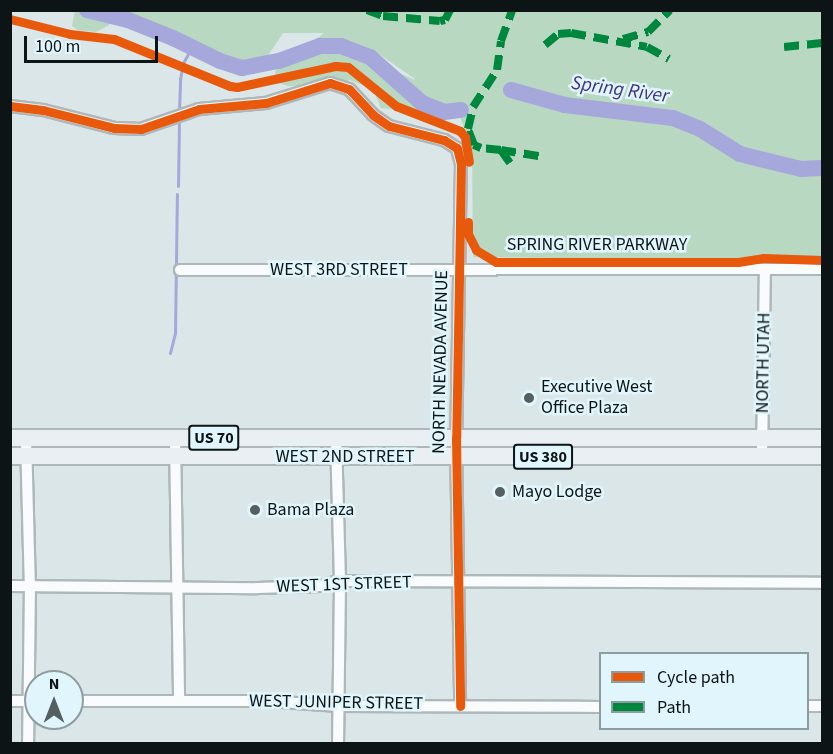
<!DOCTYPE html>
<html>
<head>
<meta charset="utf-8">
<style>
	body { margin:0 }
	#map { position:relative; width:833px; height:754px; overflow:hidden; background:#dae6e8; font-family:"Source Sans 3",sans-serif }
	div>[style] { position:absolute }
	.green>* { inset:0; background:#b8d8c1 }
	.stream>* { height:3px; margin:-1.5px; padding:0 1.5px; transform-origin:1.5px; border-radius:1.5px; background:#a6a8db }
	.river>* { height:16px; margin:-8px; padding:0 8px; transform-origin:8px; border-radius:8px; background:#a6a8db }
	.roads { filter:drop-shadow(2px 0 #aeb7b9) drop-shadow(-2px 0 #aeb7b9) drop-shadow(0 2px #aeb7b9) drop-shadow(0 -2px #aeb7b9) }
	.minor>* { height:10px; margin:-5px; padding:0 5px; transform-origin:5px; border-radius:5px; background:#f9fbfc }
	.primary>* { height:16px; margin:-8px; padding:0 8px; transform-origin:8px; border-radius:8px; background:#eaeff3 }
	.quiet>* { height:8px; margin-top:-4px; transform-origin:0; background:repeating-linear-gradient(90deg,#00873e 0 15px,transparent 0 23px) }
	.cycleway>* { height:9px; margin:-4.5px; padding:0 4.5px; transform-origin:4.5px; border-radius:4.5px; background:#e8590c }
	.dots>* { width:16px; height:16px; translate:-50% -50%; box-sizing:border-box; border:3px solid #e1f6fc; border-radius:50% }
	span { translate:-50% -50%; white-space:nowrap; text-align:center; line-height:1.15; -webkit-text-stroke:5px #e1f6fc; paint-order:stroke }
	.shield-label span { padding:2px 4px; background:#e1f6fc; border:2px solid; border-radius:4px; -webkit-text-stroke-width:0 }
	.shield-label { font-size:16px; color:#0d1416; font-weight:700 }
	.street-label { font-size:18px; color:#0d1416 }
	.poi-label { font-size:18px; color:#0d1416 }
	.left { translate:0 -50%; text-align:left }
	.water-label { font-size:20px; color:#3e3187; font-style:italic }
	.frame { position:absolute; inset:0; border:12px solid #0d1416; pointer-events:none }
	.legend { position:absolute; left:599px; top:652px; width:210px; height:78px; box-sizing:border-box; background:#e1f6fc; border:2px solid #8c9ca0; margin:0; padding:8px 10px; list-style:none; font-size:18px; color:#0d1416 }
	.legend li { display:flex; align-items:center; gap:12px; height:30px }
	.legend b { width:30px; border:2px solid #8c9ca0 }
	.north { position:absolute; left:24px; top:670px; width:60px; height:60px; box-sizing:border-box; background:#e1f6fc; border:2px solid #8c9ca0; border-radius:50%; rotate:0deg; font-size:16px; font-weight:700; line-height:24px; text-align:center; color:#0d1416 }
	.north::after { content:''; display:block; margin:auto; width:21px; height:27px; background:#555e60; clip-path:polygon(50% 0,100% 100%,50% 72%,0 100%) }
	.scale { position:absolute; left:24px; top:36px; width:134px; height:27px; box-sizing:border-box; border:3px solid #0d1416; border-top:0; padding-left:8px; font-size:18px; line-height:21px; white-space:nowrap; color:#0d1416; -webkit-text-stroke:4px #e1f6fc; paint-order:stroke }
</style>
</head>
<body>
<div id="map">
	<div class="green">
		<i style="clip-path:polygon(evenodd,75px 10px,822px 11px,822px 261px,473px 257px,472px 148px,460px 117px,447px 106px,437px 107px,424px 113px,381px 108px,373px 89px,350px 80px,334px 85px,288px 86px,279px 83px,275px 73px,277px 67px,294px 59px,324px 33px,283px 33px,263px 63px,240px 71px,228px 70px,213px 62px,203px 47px,194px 40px,131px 16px,116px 14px,109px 25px,96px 32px,78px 30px,72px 26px,75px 10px,379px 54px,415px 79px,415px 80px,394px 71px,382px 62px,379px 54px)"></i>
	</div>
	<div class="stream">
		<i style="left:179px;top:112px;width:33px;rotate:-88deg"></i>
		<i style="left:180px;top:79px;width:16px;rotate:-79deg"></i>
		<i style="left:183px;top:63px;width:18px;rotate:-61deg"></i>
		<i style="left:178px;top:186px;width:67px;rotate:-89.1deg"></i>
		<i style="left:170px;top:353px;width:21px;rotate:-76deg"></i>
		<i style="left:175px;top:333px;width:139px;rotate:-89.2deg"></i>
	</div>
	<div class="river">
		<i style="left:87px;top:10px;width:42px;rotate:13.7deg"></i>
		<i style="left:128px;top:20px;width:48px;rotate:21.8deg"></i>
		<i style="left:173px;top:38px;width:52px;rotate:26.1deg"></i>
		<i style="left:220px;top:61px;width:23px;rotate:18deg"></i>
		<i style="left:242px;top:68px;width:38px;rotate:-11deg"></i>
		<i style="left:279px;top:61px;width:44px;rotate:-20.1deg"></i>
		<i style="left:320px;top:46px;width:21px"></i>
		<i style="left:341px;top:46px;width:31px;rotate:21deg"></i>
		<i style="left:370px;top:57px;width:69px;rotate:41.5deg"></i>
		<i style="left:422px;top:103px;width:24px;rotate:22deg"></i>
		<i style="left:444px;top:112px;width:17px;rotate:-7deg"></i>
		<i style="left:511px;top:90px;width:56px;rotate:15.5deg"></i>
		<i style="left:565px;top:105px;width:109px;rotate:6.9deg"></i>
		<i style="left:673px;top:118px;width:29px;rotate:22deg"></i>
		<i style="left:700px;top:129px;width:47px;rotate:32deg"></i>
		<i style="left:740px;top:154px;width:63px;rotate:13.8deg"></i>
		<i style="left:801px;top:169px;width:21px;rotate:-3deg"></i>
	</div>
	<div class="roads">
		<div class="minor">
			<i style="left:10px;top:106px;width:33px;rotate:7deg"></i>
			<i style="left:43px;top:110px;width:73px;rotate:14.2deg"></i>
			<i style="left:114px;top:128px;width:27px;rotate:2deg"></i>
			<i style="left:141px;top:129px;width:61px;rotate:-19deg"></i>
			<i style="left:199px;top:109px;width:67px;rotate:-5.1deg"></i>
			<i style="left:266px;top:103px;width:67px;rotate:-17.4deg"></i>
			<i style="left:330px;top:83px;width:20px;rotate:18deg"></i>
			<i style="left:349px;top:89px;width:35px;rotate:47deg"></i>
			<i style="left:373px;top:115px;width:19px;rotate:35deg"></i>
			<i style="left:389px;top:126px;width:57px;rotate:14.3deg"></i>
			<i style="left:444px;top:140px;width:15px;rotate:32deg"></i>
			<i style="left:457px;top:148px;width:16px;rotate:76deg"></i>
			<i style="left:461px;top:164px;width:274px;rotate:91deg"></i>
			<i style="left:456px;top:438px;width:268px;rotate:89.1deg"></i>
			<i style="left:180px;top:270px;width:642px;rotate:-0.09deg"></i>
			<i style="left:26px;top:438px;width:148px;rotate:88.5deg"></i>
			<i style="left:30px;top:586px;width:158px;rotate:90.7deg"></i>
			<i style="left:175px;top:438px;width:263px;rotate:89.1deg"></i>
			<i style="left:336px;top:438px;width:145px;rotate:88.4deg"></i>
			<i style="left:340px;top:583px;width:161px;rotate:90.7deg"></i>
			<i style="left:762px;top:456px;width:187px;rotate:-89.1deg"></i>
			<i style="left:10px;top:586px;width:247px;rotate:0.5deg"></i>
			<i style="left:257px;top:588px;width:63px;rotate:-1.8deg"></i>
			<i style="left:320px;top:586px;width:20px;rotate:-15deg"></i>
			<i style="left:339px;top:581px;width:483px;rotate:0.2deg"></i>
			<i style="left:10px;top:701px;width:26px"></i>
			<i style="left:72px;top:701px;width:195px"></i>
			<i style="left:267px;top:701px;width:72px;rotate:4deg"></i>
			<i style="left:339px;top:706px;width:261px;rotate:0.2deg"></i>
			<i style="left:808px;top:706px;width:14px"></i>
		</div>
		<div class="primary">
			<i style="left:10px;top:438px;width:812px"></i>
			<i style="left:10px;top:456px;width:812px"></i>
		</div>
	</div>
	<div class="quiet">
		<i style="left:367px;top:10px;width:17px;rotate:21deg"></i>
		<i style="left:383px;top:16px;width:57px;rotate:5deg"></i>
		<i style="left:440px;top:21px;width:5px;rotate:-11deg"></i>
		<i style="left:445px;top:20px;width:11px;rotate:-63deg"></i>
		<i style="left:623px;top:39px;width:26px;rotate:-16deg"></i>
		<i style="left:648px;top:32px;width:31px;rotate:-45deg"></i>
		<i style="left:545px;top:45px;width:17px;rotate:-40deg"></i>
		<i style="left:558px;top:34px;width:13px;rotate:-4deg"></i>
		<i style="left:571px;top:33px;width:77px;rotate:10.4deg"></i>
		<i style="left:647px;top:47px;width:25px;rotate:29deg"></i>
		<i style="left:784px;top:47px;width:38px;rotate:-6deg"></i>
		<i style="left:501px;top:150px;width:44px;rotate:9.2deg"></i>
		<i style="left:510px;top:163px;width:16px;rotate:-125deg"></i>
		<i style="left:501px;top:150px;width:20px;rotate:-174deg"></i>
		<i style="left:481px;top:148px;width:8px;rotate:-157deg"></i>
		<i style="left:474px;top:145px;width:17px;rotate:-111deg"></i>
		<i style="left:468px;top:129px;width:23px;rotate:-77deg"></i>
		<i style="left:473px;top:107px;width:44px;rotate:-57deg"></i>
		<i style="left:497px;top:70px;width:29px;rotate:-82deg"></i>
		<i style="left:501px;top:41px;width:33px;rotate:-70deg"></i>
	</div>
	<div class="cycleway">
		<i style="left:10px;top:19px;width:62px;rotate:14deg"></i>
		<i style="left:70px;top:34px;width:44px;rotate:6.5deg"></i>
		<i style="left:114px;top:39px;width:125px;rotate:22.1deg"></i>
		<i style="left:230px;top:86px;width:7px;rotate:8deg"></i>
		<i style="left:237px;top:87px;width:100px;rotate:-12.1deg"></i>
		<i style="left:335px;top:66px;width:13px;rotate:4deg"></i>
		<i style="left:348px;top:67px;width:62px;rotate:39.1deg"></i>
		<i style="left:396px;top:106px;width:69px;rotate:21.3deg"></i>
		<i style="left:460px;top:131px;width:8px;rotate:50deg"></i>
		<i style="left:465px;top:137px;width:25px;rotate:81deg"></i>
		<i style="left:10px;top:106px;width:33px;rotate:7deg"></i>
		<i style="left:43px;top:110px;width:73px;rotate:14.2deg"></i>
		<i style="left:114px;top:128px;width:27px;rotate:2deg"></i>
		<i style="left:141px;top:129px;width:61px;rotate:-19deg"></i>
		<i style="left:199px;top:109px;width:67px;rotate:-5.1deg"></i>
		<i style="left:266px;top:103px;width:67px;rotate:-17.4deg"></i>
		<i style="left:330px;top:83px;width:20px;rotate:18deg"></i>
		<i style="left:349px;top:89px;width:35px;rotate:47deg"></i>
		<i style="left:373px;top:115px;width:19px;rotate:35deg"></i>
		<i style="left:389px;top:126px;width:57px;rotate:14.3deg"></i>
		<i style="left:444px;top:140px;width:15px;rotate:32deg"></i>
		<i style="left:457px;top:148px;width:16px;rotate:76deg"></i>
		<i style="left:461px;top:164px;width:274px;rotate:91deg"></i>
		<i style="left:456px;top:438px;width:268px;rotate:89.1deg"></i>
		<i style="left:468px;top:222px;width:12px;rotate:90deg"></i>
		<i style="left:468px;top:234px;width:18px;rotate:63deg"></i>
		<i style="left:476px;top:250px;width:23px;rotate:31deg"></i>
		<i style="left:496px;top:262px;width:242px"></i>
		<i style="left:738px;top:262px;width:25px;rotate:-9deg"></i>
		<i style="left:763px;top:258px;width:59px;rotate:1.9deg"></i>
	</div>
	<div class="dots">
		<i style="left:529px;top:398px;background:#555e60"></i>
		<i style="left:500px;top:492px;background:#555e60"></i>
		<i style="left:255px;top:510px;background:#555e60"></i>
	</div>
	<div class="shield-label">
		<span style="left:214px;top:438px">US 70</span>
		<span style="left:543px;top:457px">US 380</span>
	</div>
	<div class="street-label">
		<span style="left:597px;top:245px">SPRING RIVER PARKWAY</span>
		<span style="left:339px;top:270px">WEST 3RD STREET</span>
		<span style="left:441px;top:362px;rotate:-89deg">NORTH NEVADA AVENUE</span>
		<span style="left:764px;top:363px;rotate:-89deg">NORTH UTAH</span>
		<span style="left:345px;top:457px">WEST 2ND STREET</span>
		<span style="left:344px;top:585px;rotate:-2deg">WEST 1ST STREET</span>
		<span style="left:336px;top:703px;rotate:1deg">WEST JUNIPER STREET</span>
	</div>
	<div class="poi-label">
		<span class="left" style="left:541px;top:398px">Executive West<br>Office Plaza</span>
		<span class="left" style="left:512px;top:492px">Mayo Lodge</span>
		<span class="left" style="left:267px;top:510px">Bama Plaza</span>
	</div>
	<div class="water-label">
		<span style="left:620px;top:90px;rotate:8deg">Spring River</span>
	</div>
	<div class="frame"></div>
	<ul class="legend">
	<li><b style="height:8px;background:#e8590c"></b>Cycle path</li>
	<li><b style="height:8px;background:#00873e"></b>Path</li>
	</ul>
	<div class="north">N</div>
	<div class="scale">100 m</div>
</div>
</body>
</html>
